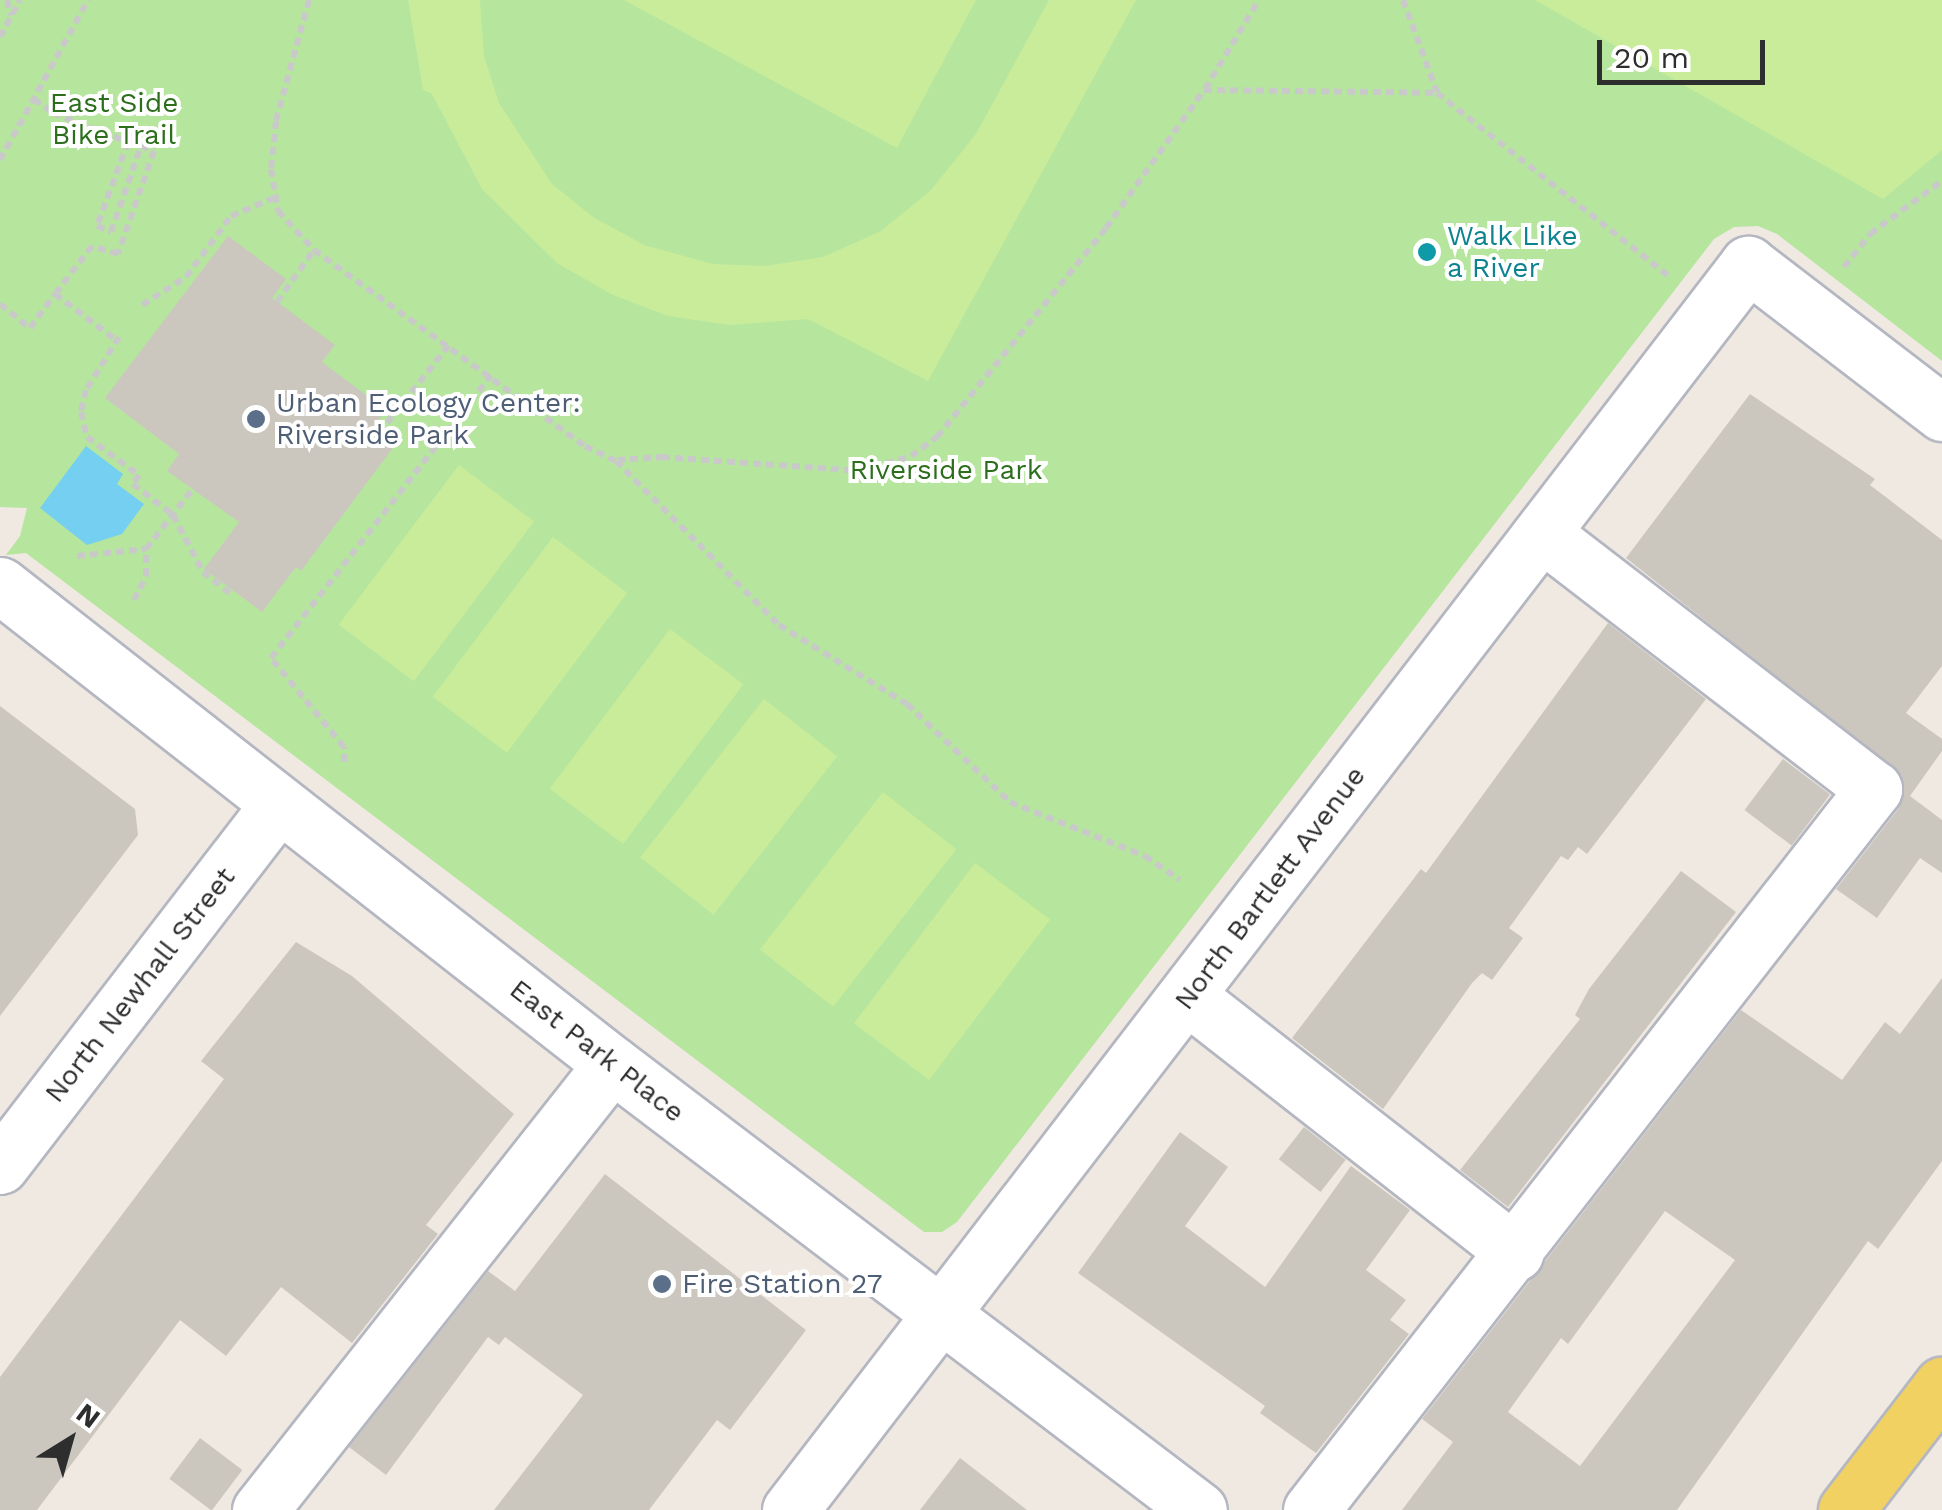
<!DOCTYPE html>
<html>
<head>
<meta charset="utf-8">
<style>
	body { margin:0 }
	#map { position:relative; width:1942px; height:1510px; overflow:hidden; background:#efe9e1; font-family:"Work Sans",sans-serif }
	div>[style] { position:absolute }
	.green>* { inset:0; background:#b6e59e }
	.pitch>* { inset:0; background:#c9ec9a; transform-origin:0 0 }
	.water>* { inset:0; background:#75cff0 }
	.building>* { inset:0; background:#cbc7bf; transform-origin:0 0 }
	.path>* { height:6px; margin-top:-3px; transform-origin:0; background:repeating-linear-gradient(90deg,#c9c9c9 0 8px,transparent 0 13px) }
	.roads { filter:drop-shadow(2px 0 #b4b7c1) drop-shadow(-2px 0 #b4b7c1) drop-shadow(0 2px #b4b7c1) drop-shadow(0 -2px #b4b7c1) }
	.minor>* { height:55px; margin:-27.5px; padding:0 27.5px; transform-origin:27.5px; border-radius:27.5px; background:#fff }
	.major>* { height:55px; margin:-27.5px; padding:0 27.5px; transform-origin:27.5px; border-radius:27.5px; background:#f2d163 }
	.dots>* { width:28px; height:28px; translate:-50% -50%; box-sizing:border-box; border:5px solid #fff; border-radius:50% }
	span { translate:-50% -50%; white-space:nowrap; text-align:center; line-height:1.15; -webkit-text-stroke:8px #fff; paint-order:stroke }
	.park-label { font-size:28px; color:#2c6e1b }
	.culture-label { font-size:28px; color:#0d838f }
	.left { translate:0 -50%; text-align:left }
	.service-label { font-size:28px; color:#4e5e75 }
	.street-label { font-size:28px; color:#2e2e2e }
	.north { position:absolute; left:20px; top:1390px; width:100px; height:100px; -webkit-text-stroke:8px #fff; paint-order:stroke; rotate:37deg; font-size:28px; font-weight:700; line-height:40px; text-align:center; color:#2e2e2e }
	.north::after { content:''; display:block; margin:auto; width:35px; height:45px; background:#2e2e2e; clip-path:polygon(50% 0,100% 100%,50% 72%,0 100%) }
	.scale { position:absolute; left:1597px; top:40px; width:168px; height:45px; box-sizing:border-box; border:5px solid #2e2e2e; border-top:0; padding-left:12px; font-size:30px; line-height:35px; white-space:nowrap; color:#2e2e2e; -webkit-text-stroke:8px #fff; paint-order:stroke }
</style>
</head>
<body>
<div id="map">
	<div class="green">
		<i style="clip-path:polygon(0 0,1942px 0,1942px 361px,1777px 234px,1758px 226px,1734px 227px,1714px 239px,957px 1222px,942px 1232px,924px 1232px,26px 553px,6px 555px,20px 536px,27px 508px,0 507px)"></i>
	</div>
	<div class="pitch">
		<i style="clip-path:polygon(408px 0,480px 0,484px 56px,499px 103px,552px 184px,593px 217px,644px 245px,713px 264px,765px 266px,823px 257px,881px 231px,931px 190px,976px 134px,1049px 0,1136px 0,928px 381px,808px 319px,730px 325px,668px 316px,613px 295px,558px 264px,482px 189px,432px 94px,423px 90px)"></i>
		<i style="clip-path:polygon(624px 0,976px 0,897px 148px)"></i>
		<i style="clip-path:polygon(1535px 0,1942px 0,1942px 150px,1883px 199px)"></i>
		<i style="left:459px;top:465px;width:94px;height:200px;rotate:37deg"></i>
		<i style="left:553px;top:537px;width:93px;height:200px;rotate:37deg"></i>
		<i style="left:670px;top:629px;width:92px;height:200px;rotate:37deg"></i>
		<i style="left:764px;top:699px;width:93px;height:201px;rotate:38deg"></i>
		<i style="left:883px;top:792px;width:93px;height:200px;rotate:38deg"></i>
		<i style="left:975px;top:863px;width:94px;height:201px;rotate:37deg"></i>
	</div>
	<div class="water">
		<i style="clip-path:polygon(86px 446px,123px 474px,117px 484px,144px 504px,122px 534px,87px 545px,40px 508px)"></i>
	</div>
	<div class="building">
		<i style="clip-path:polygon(228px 236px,286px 279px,272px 298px,335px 345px,322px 362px,386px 410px,373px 428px,395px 445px,301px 571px,296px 567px,262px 612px,204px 569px,239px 522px,167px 471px,179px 454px,105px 398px)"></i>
		<i style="clip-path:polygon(1750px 394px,1875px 479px,1870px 485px,1942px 540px,1942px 666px,1906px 713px,1942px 739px,1942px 751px,1910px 796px,1942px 820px,1942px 873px,1920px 858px,1877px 918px,1836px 889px,1899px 808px,1902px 776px,1626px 558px)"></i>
		<i style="clip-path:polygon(1608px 623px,1706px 699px,1587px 854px,1578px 847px,1568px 860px,1561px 856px,1509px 928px,1523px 938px,1492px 980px,1482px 973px,1472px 983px,1383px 1109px,1292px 1038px,1421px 869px,1426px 873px)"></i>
		<i style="clip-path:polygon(0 706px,135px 809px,138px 835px,0 1016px)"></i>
		<i style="left:1783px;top:759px;width:59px;height:64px;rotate:37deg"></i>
		<i style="clip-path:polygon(1681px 871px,1736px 912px,1508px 1207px,1460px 1170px,1580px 1019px,1575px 1015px,1589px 989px)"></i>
		<i style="clip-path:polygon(296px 942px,352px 976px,514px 1114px,426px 1225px,438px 1234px,352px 1343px,281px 1287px,226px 1356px,180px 1320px,37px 1510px,0 1510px,0 1377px,224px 1079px,201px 1061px)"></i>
		<i style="clip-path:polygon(evenodd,1942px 978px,1942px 1161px,1878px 1249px,1868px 1241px,1677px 1510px,1402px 1510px,1453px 1442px,1422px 1419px,1741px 1010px,1842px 1080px,1885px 1022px,1900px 1034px,1942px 978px,1665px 1211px,1735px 1260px,1580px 1466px,1508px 1412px,1561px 1338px,1568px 1344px,1665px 1211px)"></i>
		<i style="left:1304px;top:1127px;width:53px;height:41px;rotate:38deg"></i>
		<i style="clip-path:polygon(1180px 1132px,1228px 1167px,1185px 1226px,1265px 1287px,1351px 1166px,1410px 1210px,1366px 1270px,1406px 1300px,1390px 1320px,1409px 1334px,1316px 1453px,1260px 1413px,1265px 1406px,1078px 1273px)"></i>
		<i style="clip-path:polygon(605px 1174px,806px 1330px,730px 1430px,717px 1420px,649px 1510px,494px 1510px,583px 1395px,505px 1337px,499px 1345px,488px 1337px,386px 1475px,349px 1447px,488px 1271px,515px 1291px)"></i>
		<i style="left:200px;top:1438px;width:53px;height:51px;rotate:37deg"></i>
		<i style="clip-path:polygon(960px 1458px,1027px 1510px,920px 1510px)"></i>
	</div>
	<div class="path">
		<i style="left:7px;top:0;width:16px;rotate:76deg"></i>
		<i style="left:309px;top:0;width:125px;rotate:105.3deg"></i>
		<i style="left:276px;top:121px;width:48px;rotate:95.9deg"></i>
		<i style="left:271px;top:169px;width:43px;rotate:80.5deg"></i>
		<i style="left:278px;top:211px;width:53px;rotate:47.3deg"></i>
		<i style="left:314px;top:250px;width:334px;rotate:35.9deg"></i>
		<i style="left:585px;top:446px;width:34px;rotate:26deg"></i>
		<i style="left:616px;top:461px;width:231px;rotate:45.2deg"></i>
		<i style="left:779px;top:625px;width:150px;rotate:31.7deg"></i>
		<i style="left:907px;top:704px;width:142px;rotate:43.6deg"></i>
		<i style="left:1010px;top:802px;width:145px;rotate:21.8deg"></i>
		<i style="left:1145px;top:856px;width:42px;rotate:34.4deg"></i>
		<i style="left:1403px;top:0;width:98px;rotate:69.7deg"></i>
		<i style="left:0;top:37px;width:42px;rotate:-61.6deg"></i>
		<i style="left:1205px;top:89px;width:104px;rotate:-58.8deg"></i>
		<i style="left:34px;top:99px;width:24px;rotate:36deg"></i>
		<i style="left:53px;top:113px;width:80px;rotate:21.1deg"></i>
		<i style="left:128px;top:142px;width:90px;rotate:110.3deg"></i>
		<i style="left:97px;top:226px;width:15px;rotate:23deg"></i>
		<i style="left:111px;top:232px;width:91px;rotate:-70.8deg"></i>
		<i style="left:141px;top:146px;width:14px;rotate:21deg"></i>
		<i style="left:154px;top:151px;width:109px;rotate:109.3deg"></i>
		<i style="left:118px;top:254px;width:27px;rotate:-163deg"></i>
		<i style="left:92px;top:246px;width:61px;rotate:127.6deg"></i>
		<i style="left:0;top:160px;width:183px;rotate:-61.2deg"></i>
		<i style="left:1844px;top:267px;width:42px;rotate:-51.8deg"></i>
		<i style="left:1870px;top:234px;width:89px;rotate:-36.4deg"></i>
		<i style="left:277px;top:302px;width:64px;rotate:-54.6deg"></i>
		<i style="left:0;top:304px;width:38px;rotate:39deg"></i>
		<i style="left:30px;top:328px;width:42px;rotate:-53.7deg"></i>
		<i style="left:55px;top:294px;width:76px;rotate:37deg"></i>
		<i style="left:142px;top:305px;width:52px;rotate:-32.5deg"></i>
		<i style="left:186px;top:277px;width:76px;rotate:-53.6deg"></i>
		<i style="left:231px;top:216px;width:49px;rotate:-22.9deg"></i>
		<i style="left:119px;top:337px;width:62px;rotate:121.9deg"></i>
		<i style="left:86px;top:390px;width:23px;rotate:103deg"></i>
		<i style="left:81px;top:412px;width:26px;rotate:77deg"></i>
		<i style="left:87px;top:437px;width:64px;rotate:36.2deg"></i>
		<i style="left:139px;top:475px;width:11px;rotate:124deg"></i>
		<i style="left:133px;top:484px;width:51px;rotate:37.8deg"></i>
		<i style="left:173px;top:515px;width:64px;rotate:62.2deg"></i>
		<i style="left:203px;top:572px;width:37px;rotate:38deg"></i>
		<i style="left:379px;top:433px;width:112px;rotate:-51.5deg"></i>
		<i style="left:617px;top:460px;width:45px;rotate:-3.8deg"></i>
		<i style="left:662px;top:457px;width:199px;rotate:4deg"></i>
		<i style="left:861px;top:471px;width:52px;rotate:-16.7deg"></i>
		<i style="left:911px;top:456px;width:32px;rotate:-36deg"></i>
		<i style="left:937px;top:437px;width:269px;rotate:-51deg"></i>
		<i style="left:1106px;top:228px;width:169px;rotate:-54.6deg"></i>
		<i style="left:1204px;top:90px;width:233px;rotate:0.7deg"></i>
		<i style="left:1437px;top:93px;width:297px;rotate:38.3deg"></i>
		<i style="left:77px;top:556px;width:69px;rotate:-5.8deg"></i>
		<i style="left:134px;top:600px;width:27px;rotate:-63deg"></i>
		<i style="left:146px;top:576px;width:27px;rotate:-90deg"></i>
		<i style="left:146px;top:549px;width:75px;rotate:-52.1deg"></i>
		<i style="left:344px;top:762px;width:15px;rotate:-90deg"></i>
		<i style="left:344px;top:747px;width:115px;rotate:-129.4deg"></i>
		<i style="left:271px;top:658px;width:358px;rotate:-52.1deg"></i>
	</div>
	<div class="roads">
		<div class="minor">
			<i style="left:0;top:585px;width:777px;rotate:38.05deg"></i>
			<i style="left:612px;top:1064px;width:737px;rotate:37.23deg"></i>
			<i style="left:1187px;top:996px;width:417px;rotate:38deg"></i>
			<i style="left:0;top:1166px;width:457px;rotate:-52.4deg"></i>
			<i style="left:260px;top:1510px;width:568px;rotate:-51.72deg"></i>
			<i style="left:790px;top:1510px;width:1572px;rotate:-52.44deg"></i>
			<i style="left:1748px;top:264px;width:245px;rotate:37.5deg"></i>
			<i style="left:1311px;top:1510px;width:915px;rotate:-52.02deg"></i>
			<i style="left:1874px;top:789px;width:419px;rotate:-142.4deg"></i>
		</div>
		<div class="major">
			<i style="left:1846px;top:1510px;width:158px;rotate:-52.5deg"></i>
		</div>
	</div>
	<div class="dots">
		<i style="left:1427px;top:252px;background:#0f9aa8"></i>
		<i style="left:256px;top:419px;background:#5c6f8a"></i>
		<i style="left:662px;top:1284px;background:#5c6f8a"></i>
	</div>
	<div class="park-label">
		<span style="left:114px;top:119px">East Side<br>Bike Trail</span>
		<span style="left:946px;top:470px">Riverside Park</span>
	</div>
	<div class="culture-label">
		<span class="left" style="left:1447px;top:252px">Walk Like<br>a River</span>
	</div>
	<div class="service-label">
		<span class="left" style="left:276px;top:419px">Urban Ecology Center:<br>Riverside Park</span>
		<span class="left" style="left:682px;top:1284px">Fire Station 27</span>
	</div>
	<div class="street-label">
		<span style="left:1270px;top:888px;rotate:-53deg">North Bartlett Avenue</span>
		<span style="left:140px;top:985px;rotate:-52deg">North Newhall Street</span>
		<span style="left:597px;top:1051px;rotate:38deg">East Park Place</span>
	</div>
	<div class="north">N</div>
	<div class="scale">20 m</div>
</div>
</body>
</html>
